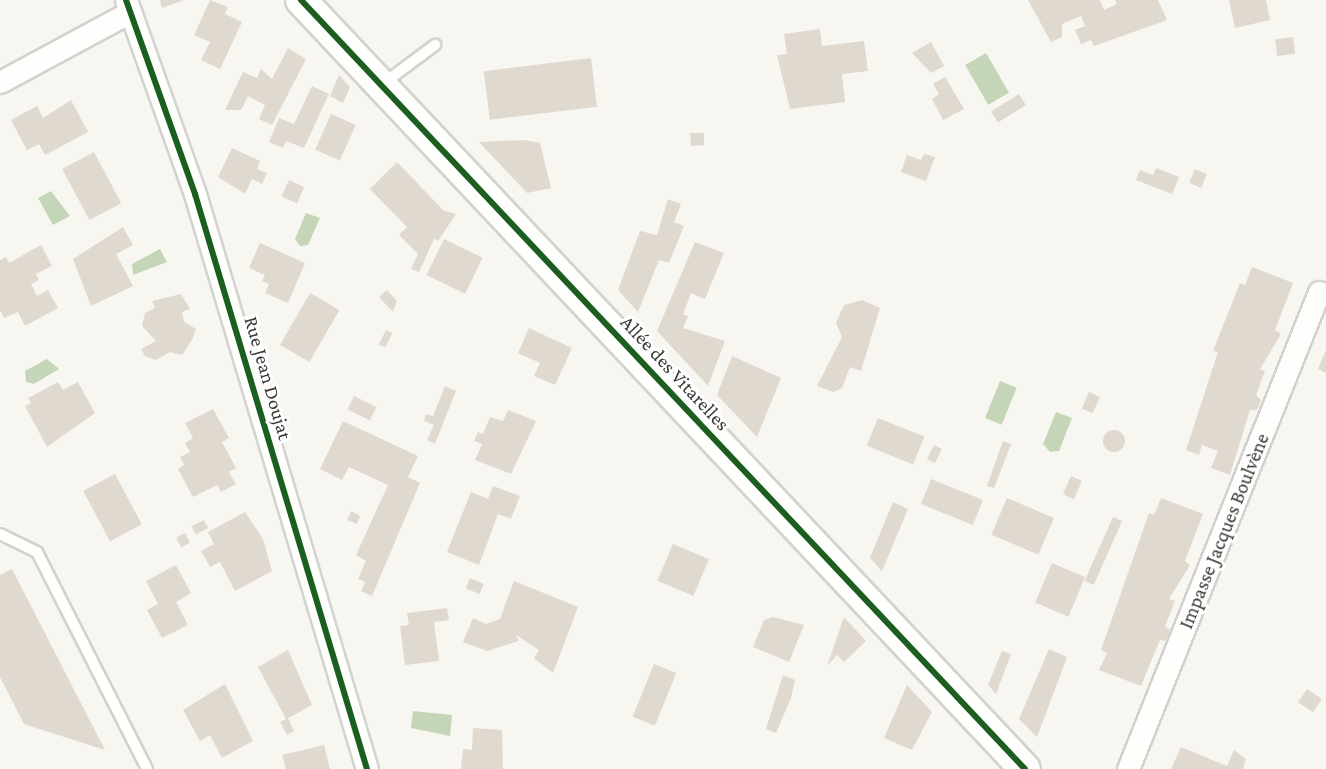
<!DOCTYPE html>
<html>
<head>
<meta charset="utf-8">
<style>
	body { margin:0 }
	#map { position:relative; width:1326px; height:769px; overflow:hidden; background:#f8f6f0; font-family:"Crimson Pro",serif }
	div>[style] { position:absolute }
	.water>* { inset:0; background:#c5d5b7; transform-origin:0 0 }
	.building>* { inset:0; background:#e0d9cf; transform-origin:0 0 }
	.round { border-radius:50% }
	.roads { filter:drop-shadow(2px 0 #d4d2ce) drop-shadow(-2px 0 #d4d2ce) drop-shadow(0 2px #d4d2ce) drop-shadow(0 -2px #d4d2ce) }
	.service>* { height:10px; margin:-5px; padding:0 5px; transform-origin:5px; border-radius:5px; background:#fefefd }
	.minor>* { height:21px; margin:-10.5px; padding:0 10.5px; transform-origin:10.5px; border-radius:10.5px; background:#fefefd }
	.secondary>* { height:30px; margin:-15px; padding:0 15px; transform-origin:15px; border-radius:15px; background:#fefefd }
	.cycleway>* { height:6px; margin:-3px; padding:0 3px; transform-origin:3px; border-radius:3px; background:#1b5e20 }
	span { translate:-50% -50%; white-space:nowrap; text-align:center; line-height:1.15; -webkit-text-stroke:6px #fff; paint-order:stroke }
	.street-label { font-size:20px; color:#3b3a36 }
</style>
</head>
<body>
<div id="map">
	<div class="water">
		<i style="left:986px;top:53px;width:46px;height:24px;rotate:60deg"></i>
		<i style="clip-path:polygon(51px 191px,70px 216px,53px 225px,38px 198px)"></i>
		<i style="clip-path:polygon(306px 213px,320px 218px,308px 245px,300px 246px,295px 239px)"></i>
		<i style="clip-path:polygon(160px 249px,167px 262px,133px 275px,132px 264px)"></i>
		<i style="clip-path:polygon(47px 359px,59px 369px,34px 384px,26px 382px,25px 371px)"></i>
		<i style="left:1000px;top:381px;width:18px;height:40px;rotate:22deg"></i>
		<i style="clip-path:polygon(1056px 412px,1072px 418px,1059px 451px,1050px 452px,1043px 444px)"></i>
		<i style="clip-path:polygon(413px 711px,452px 715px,450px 736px,411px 728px)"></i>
	</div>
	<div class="building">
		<i style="clip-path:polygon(160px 0,184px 0,162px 8px)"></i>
		<i style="clip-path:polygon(210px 0,228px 7px,225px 14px,242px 22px,220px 69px,201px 60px,210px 42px,194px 35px)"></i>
		<i style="clip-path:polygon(1028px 0,1100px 0,1104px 10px,1117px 4px,1115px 0,1158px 0,1167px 20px,1094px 46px,1091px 40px,1081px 44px,1075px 30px,1085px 26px,1081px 16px,1062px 24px,1062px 37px,1051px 42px)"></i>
		<i style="clip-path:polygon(1229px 0,1266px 0,1270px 20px,1235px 28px)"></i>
		<i style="clip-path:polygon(820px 29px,822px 46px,864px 41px,868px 71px,842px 74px,845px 102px,790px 109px,777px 55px,787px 54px,784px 34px)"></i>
		<i style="left:1293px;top:37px;width:17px;height:18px;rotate:83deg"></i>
		<i style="clip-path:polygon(931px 42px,944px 66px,931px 73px,912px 53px)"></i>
		<i style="clip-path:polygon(288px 48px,306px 59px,272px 125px,259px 119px,265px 105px,248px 96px,241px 110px,225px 110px,243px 72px,257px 78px,261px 69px,272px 79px)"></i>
		<i style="left:591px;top:58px;width:49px;height:108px;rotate:83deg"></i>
		<i style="clip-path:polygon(339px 75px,350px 87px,343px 103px,330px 96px)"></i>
		<i style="clip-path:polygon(945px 77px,964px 109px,943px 120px,932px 99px,939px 94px,933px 84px)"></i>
		<i style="clip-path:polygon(312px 86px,329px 94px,304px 148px,286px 141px,283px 148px,269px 142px,279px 118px,294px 124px)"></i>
		<i style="left:1019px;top:94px;width:13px;height:33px;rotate:58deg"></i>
		<i style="clip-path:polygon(71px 100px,88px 132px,45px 155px,39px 144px,27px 150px,11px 120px,37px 106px,43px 118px)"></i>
		<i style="left:331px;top:114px;width:27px;height:39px;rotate:24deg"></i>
		<i style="clip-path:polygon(690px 133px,704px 133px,704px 145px,691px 146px)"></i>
		<i style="clip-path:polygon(524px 140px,540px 143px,551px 188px,527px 193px,479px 142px)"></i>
		<i style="clip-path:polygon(232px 148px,260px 161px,257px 169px,267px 173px,262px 184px,252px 179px,245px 194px,218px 177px)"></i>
		<i style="left:94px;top:152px;width:58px;height:36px;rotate:62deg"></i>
		<i style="clip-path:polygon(924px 154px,935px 157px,926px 181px,901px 172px,907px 155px,921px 160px)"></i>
		<i style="clip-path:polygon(397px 162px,443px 210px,456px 214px,438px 241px,434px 239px,419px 272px,411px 269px,418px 254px,399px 235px,407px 227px,370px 189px)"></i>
		<i style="clip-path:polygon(1156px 168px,1179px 177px,1172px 194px,1136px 180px,1140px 170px,1153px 175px)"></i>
		<i style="left:1195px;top:169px;width:13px;height:15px;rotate:23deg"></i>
		<i style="left:289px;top:180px;width:17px;height:18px;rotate:25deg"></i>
		<i style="clip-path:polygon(668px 199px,681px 204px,674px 222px,684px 226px,669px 263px,659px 260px,638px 312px,618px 290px,640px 231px,657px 235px)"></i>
		<i style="clip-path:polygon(123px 227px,133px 245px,116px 254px,133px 286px,91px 306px,73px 259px)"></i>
		<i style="left:444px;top:239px;width:43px;height:40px;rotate:26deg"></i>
		<i style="clip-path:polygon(695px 242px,724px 253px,705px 299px,691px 293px,683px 314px,688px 316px,683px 328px,725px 341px,708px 386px,657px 331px)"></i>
		<i style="clip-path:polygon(260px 243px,305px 263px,288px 303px,265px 293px,269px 284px,262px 281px,265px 275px,249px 268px)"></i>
		<i style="clip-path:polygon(41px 245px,52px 266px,36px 274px,39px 280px,31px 284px,37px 296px,48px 290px,58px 308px,25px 326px,18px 312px,4px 318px,0 310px,0 260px,6px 257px,9px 263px)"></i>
		<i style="clip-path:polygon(1252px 267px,1293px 283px,1275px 330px,1281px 334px,1260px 369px,1265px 371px,1256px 395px,1261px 400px,1257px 410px,1250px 410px,1230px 475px,1211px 468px,1218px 451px,1202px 445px,1199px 455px,1186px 450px,1218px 352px,1213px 351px,1240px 283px,1245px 285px)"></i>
		<i style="clip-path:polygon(387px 290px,397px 301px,393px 312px,379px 297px)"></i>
		<i style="left:310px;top:293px;width:34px;height:60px;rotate:30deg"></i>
		<i style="clip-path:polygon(181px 294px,190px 309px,182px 312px,184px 322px,196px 329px,192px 340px,182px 355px,170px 352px,156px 360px,145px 356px,141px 349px,156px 341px,142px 326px,145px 313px,155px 308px,152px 301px)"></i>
		<i style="clip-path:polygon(862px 300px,880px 308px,861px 371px,850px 367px,842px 388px,833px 392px,817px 386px,842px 337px,836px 323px,844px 305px)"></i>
		<i style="clip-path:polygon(529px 328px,572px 348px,555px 385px,534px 376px,540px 363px,518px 353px)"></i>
		<i style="left:386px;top:330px;width:7px;height:16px;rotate:27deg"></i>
		<i style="clip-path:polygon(1326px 350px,1326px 373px,1318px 369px)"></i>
		<i style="clip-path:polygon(732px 356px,781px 378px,757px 437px,717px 395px)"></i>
		<i style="clip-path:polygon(58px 382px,63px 390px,78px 382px,95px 413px,47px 447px,25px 406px,31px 403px,28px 398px)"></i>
		<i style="clip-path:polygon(445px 386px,456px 391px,435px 444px,427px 440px,434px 425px,424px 421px,426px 414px,433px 416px)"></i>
		<i style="left:1089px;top:392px;width:12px;height:18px;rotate:24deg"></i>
		<i style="left:354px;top:396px;width:25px;height:15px;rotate:26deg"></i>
		<i style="clip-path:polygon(213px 409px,229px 438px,222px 442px,236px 468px,229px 472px,236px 484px,221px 492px,217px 485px,193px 497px,178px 469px,184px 465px,180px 457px,190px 452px,185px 443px,193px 438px,185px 423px)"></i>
		<i style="clip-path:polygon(508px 410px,536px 421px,511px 474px,475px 460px,482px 444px,474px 441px,478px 432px,483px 434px,490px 417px,503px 421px)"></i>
		<i style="left:878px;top:418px;width:50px;height:30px;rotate:22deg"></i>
		<i style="clip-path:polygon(343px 421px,418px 456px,408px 477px,420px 483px,372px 596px,361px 591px,365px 582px,358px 579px,366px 561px,356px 555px,388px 485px,349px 467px,342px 480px,320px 469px)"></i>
		<i class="round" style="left:1103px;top:430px;width:22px;height:22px"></i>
		<i style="clip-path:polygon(1003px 441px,1011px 444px,994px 488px,987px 486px)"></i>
		<i style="left:934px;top:445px;width:9px;height:16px;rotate:27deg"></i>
		<i style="left:115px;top:474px;width:57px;height:36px;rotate:62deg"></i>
		<i style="left:1071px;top:476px;width:12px;height:20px;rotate:24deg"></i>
		<i style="left:931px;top:479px;width:56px;height:27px;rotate:22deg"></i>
		<i style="clip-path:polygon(493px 486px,520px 496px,511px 519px,498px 514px,479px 565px,447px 552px,471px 492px,488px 499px)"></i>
		<i style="left:1007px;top:498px;width:51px;height:40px;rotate:23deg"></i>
		<i style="clip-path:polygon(1161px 498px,1203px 514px,1185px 561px,1190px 565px,1169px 599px,1175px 601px,1165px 626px,1170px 630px,1166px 641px,1160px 640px,1141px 686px,1099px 670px,1107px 653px,1101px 650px,1149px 513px,1154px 515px)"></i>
		<i style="clip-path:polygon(893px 502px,908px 509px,882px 571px,870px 558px)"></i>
		<i style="clip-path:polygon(351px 511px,360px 516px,357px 524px,347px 520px)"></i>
		<i style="clip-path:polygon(245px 512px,263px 539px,272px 571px,235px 591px,220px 562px,210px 567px,201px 551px,214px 544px,208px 532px)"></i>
		<i style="left:1113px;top:517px;width:10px;height:70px;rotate:24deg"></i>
		<i style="left:204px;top:520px;width:9px;height:14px;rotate:63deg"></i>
		<i style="left:185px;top:533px;width:11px;height:10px;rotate:63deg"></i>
		<i style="left:673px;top:544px;width:39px;height:40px;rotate:23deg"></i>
		<i style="left:1052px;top:563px;width:36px;height:43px;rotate:23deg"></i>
		<i style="clip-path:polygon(176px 565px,191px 593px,176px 602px,188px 625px,162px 638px,147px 610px,158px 604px,146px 581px)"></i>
		<i style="clip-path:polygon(12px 569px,105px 750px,24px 724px,0 677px,0 575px)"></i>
		<i style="left:470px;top:578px;width:15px;height:11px;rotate:23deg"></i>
		<i style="clip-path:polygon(514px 581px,578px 607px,553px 673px,534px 658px,539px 650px,516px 635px,519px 641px,487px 651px,463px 642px,473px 618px,486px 624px,500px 619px)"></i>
		<i style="clip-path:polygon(447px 608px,449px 620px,434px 622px,439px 661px,405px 665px,400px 626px,409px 625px,407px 613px)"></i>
		<i style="clip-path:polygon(773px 617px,804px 625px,789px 662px,753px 647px,764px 620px)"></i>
		<i style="clip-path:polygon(844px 617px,866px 641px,844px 662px,837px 655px,827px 666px)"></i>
		<i style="clip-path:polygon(1049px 649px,1067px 657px,1037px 737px,1019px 719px)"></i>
		<i style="clip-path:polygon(288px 650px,312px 705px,288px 718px,294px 731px,287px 735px,280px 722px,286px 719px,258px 667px)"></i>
		<i style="clip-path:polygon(1002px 651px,1011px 654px,996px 694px,988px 685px)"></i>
		<i style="left:654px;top:664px;width:24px;height:57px;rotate:22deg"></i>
		<i style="clip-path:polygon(783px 675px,795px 680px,791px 698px,776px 733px,766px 729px,764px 735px)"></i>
		<i style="clip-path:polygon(225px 684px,253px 741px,222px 758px,210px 735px,200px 741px,183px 710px)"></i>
		<i style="clip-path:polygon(907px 685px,932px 712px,912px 750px,884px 738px)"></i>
		<i style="left:1307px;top:689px;width:18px;height:16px;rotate:34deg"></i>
		<i style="clip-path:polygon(473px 728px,502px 730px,503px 769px,461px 769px,463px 749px,472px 750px)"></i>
		<i style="clip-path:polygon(324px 745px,330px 769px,286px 769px,282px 755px)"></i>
		<i style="clip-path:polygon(1181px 747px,1227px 766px,1234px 750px,1246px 759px,1243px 769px,1171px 769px)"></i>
	</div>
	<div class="roads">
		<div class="service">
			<i style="left:384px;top:83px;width:64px;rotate:-36.7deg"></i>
			<i style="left:0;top:534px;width:41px;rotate:25.9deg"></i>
			<i style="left:37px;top:552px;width:243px;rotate:63.1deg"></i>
		</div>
		<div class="minor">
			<i style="left:126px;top:0;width:206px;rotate:70.4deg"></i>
			<i style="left:195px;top:194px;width:600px;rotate:73.35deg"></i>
			<i style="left:0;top:82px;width:148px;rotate:-28.3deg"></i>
			<i style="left:1128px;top:769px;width:514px;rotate:-68.18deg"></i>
		</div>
		<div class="secondary">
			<i style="left:301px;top:0;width:1056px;rotate:46.73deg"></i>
		</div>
	</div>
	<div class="cycleway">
		<i style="left:126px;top:0;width:206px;rotate:70.4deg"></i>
		<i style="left:195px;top:194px;width:600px;rotate:73.35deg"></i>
		<i style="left:301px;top:0;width:1056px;rotate:46.73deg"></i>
	</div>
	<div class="street-label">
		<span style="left:675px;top:373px;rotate:47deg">Allée des Vitarelles</span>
		<span style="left:268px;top:378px;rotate:74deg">Rue Jean Doujat</span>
		<span style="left:1224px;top:531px;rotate:-68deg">Impasse Jacques Boulvène</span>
	</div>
</div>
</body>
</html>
